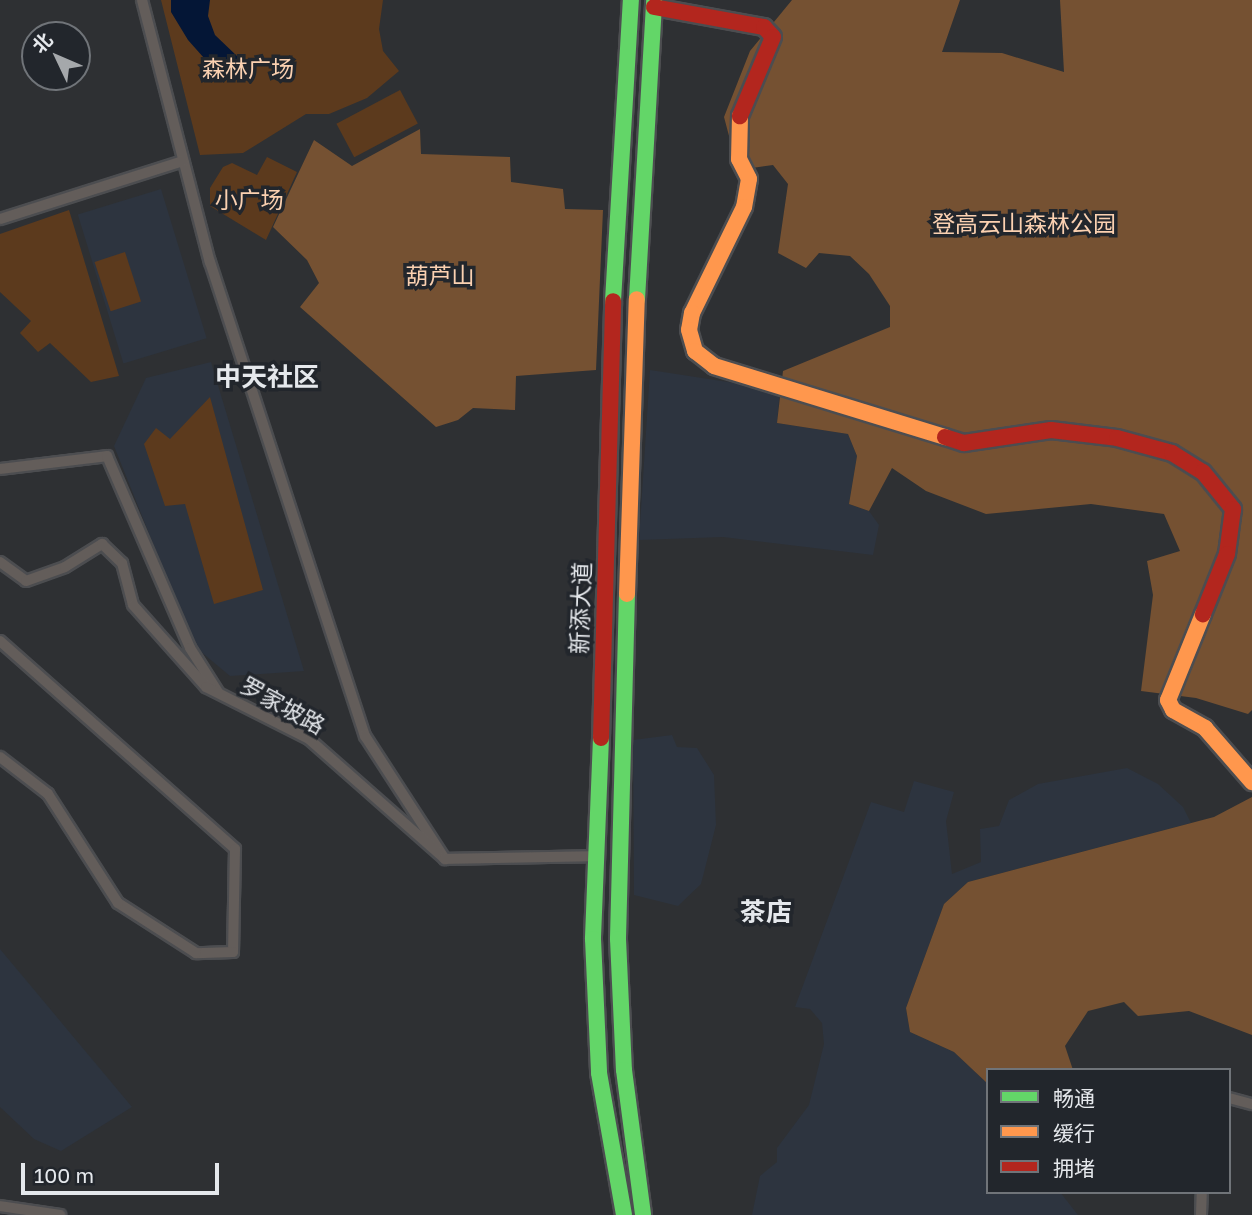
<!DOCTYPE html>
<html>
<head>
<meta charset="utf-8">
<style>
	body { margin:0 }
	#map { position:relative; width:1252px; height:1215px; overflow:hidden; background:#2e3033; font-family:"Golos Text","Noto Sans SC",sans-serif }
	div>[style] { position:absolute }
	.built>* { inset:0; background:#2d343f; transform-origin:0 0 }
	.green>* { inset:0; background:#5c3a1d; transform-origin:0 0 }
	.forest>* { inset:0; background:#755132 }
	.water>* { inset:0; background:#041636 }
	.roads { filter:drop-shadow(2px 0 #4c4d50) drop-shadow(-2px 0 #4c4d50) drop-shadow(0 2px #4c4d50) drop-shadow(0 -2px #4c4d50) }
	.street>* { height:10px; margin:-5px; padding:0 5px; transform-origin:5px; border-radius:5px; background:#635d5a }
	.fast>* { height:16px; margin:-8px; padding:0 8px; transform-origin:8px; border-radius:8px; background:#63d668 }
	.slow>* { height:16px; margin:-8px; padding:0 8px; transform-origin:8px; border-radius:8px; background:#ff974d }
	.jam>* { height:16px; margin:-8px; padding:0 8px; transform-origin:8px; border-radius:8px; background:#b3261e }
	span { translate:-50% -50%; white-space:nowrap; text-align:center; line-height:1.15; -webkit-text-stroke:7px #22262c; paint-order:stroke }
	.park-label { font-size:23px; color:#fbd1b1 }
	.street-label { font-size:23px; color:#e5e8ec }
	.quarter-label { font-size:26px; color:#e5e8ec; font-weight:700 }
	.legend { position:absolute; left:986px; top:1068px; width:245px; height:126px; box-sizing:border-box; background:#22262c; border:2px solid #707479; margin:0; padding:9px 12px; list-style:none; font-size:21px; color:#e5e8ec }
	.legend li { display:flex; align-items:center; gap:14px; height:35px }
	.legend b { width:35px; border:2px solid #707479 }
	.north { position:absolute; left:21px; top:21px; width:70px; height:70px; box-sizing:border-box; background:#22262c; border:2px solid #707479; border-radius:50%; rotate:314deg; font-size:19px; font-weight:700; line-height:28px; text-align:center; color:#e5e8ec }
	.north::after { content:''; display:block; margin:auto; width:24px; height:32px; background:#a5a8ab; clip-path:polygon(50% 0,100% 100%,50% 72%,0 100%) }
	.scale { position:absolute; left:21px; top:1163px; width:198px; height:32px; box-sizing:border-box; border:4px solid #e5e8ec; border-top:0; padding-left:9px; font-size:21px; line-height:24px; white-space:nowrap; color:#e5e8ec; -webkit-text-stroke:5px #22262c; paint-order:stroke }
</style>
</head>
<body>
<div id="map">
	<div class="built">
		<i style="left:161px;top:189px;width:156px;height:87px;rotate:73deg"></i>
		<i style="clip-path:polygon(211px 362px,304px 671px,230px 676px,194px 646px,114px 446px,146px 378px)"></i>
		<i style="clip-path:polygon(650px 370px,780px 390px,777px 423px,848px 434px,857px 456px,849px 504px,869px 511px,879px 525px,873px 555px,723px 537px,639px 540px)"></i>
		<i style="clip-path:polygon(672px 735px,677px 747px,697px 748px,714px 775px,716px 825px,701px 884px,678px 906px,634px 895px,633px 740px)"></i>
		<i style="clip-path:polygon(1127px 768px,1158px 784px,1183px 807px,1191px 823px,968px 882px,944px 904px,906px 1008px,910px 1032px,954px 1052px,987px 1083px,988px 1192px,1060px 1192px,1078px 1215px,752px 1215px,760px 1176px,777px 1162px,777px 1148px,809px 1105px,824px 1044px,822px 1023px,810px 1009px,795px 1007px,871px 802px,904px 812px,914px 781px,954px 792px,946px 821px,952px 874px,981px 862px,980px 829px,999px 826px,1009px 800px,1038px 784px)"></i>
		<i style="clip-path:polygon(0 949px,132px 1107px,61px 1151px,34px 1139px,0 1107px)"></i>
	</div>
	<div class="green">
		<i style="clip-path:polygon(161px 0,383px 0,379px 29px,383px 51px,399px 71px,367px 98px,329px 114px,306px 114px,243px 153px,200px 155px)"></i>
		<i style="left:400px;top:90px;width:38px;height:72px;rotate:62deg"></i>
		<i style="clip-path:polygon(267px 157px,297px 172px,266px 240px,210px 206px,210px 188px,223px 167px,232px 163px,257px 175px)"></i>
		<i style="clip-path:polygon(69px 210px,119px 376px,91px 382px,50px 343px,38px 352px,20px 333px,31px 321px,0 292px,0 234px)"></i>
		<i style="left:125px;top:252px;width:52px;height:32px;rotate:72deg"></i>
		<i style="clip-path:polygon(210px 397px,263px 590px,214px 604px,185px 504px,165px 506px,144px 444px,156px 428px,170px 439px)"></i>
	</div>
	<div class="forest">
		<i style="clip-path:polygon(792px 0,960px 0,942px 52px,1002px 53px,1064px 72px,1060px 0,1252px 0,1252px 710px,1248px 714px,1196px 698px,1141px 691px,1153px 595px,1147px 561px,1180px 551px,1164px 514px,1091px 504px,986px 514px,926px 491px,892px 468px,869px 511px,849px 504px,857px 456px,848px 434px,777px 423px,783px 371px,890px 327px,890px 306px,869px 274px,850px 256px,819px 253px,806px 268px,778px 253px,788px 184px,773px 165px,738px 170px,724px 117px,750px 51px)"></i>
		<i style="clip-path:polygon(420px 129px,421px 154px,510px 157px,511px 182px,563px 189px,565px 209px,603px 210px,596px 370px,516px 376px,515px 410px,473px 408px,458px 420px,436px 427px,300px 307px,319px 283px,307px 260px,273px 227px,314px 140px,352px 166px)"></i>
		<i style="clip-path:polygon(1252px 797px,1252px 1035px,1189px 1011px,1138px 1016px,1124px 1002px,1088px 1011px,1065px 1046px,1073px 1070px,988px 1070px,988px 1084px,954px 1052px,910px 1032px,906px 1008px,944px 904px,968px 882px,1214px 817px)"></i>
	</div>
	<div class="water">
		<i style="clip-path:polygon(171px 0,210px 0,208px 16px,215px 35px,238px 57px,227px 73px,204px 58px,188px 40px,171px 12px)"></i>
	</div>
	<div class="roads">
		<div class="street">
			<i style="left:142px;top:0;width:271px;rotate:75.5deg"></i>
			<i style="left:210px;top:262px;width:499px;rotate:71.9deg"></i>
			<i style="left:365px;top:736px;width:147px;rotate:57deg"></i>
			<i style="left:0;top:219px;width:192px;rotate:-17.6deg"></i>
			<i style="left:0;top:469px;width:108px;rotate:-6.9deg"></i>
			<i style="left:107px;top:456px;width:209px;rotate:66.6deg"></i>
			<i style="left:190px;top:648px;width:52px;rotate:57.5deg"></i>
			<i style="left:0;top:562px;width:32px;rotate:36deg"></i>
			<i style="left:26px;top:581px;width:41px;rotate:-19.7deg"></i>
			<i style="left:65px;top:567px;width:44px;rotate:-31.9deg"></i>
			<i style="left:102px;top:544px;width:28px;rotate:44deg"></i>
			<i style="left:122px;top:563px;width:43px;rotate:75.3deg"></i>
			<i style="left:133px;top:605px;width:110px;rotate:48.3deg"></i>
			<i style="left:206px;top:687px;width:115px;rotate:26.8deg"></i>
			<i style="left:309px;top:739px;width:181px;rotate:41.4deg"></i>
			<i style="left:445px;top:859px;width:154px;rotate:-1.1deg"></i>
			<i style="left:0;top:641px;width:314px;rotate:41.5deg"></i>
			<i style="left:235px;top:849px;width:103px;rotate:91.1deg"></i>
			<i style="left:233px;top:952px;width:37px;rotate:178deg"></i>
			<i style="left:196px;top:953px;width:93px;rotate:-147.3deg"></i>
			<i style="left:118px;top:903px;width:130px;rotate:-122.7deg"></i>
			<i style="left:48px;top:794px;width:61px;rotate:-142.4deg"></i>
			<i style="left:1229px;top:1098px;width:24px;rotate:15deg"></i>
			<i style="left:0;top:1206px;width:61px;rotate:8.5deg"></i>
			<i style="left:1201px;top:1215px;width:23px;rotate:-88deg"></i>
		</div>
		<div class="fast">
			<i style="left:637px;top:299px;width:299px;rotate:-86.7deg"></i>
			<i style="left:613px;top:301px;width:302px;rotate:-86.6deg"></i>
			<i style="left:627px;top:594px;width:345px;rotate:91.5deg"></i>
			<i style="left:618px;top:939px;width:131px;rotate:87.4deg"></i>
			<i style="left:624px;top:1070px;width:146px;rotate:82.5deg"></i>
			<i style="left:601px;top:738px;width:201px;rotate:92.3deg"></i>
			<i style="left:593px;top:939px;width:134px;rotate:87.4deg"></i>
			<i style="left:599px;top:1073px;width:144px;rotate:80deg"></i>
		</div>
		<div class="slow">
			<i style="left:740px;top:116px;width:43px;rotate:91.3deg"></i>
			<i style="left:739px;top:159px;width:22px;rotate:63deg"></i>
			<i style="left:749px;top:179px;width:28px;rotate:100deg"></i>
			<i style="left:744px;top:207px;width:118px;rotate:116.1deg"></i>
			<i style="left:692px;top:313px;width:17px;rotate:100deg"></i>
			<i style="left:689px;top:330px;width:22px;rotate:74deg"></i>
			<i style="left:695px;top:351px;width:24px;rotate:38deg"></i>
			<i style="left:714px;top:366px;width:242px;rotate:17.1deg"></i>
			<i style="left:627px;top:594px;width:295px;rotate:-88.1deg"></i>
			<i style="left:1203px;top:614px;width:93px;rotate:112.1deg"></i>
			<i style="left:1168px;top:700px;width:11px;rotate:63deg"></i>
			<i style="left:1173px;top:710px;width:37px;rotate:29deg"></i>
			<i style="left:1205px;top:728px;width:72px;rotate:49deg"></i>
		</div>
		<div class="jam">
			<i style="left:654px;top:7px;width:112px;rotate:10.3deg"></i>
			<i style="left:764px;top:27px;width:13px;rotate:48deg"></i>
			<i style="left:773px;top:37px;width:86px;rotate:112.7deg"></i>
			<i style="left:945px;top:437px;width:20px;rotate:18deg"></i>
			<i style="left:964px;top:443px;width:88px;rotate:-8.5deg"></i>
			<i style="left:1051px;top:430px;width:66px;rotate:6.9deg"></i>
			<i style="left:1117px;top:438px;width:57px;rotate:15.3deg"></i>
			<i style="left:1172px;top:453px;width:36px;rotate:32deg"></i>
			<i style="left:1203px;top:472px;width:48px;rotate:51deg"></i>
			<i style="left:1233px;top:509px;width:45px;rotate:97.6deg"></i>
			<i style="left:1227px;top:554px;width:65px;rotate:111.8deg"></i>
			<i style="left:601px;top:738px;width:437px;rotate:-88.4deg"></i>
		</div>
	</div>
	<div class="park-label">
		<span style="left:248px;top:68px">森林广场</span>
		<span style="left:249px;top:199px">小广场</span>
		<span style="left:1024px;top:223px">登高云山森林公园</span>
		<span style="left:440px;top:275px">葫芦山</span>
	</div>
	<div class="street-label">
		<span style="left:580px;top:608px;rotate:-88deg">新添大道</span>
		<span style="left:283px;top:705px;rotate:29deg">罗家坡路</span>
	</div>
	<div class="quarter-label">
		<span style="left:267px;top:377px">中天社区</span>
		<span style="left:766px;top:912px">茶店</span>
	</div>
	<ul class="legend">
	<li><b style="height:9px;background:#63d668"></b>畅通</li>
	<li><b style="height:9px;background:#ff974d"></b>缓行</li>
	<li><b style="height:9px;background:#b3261e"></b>拥堵</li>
	</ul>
	<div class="north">北</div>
	<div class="scale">100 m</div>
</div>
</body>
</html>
